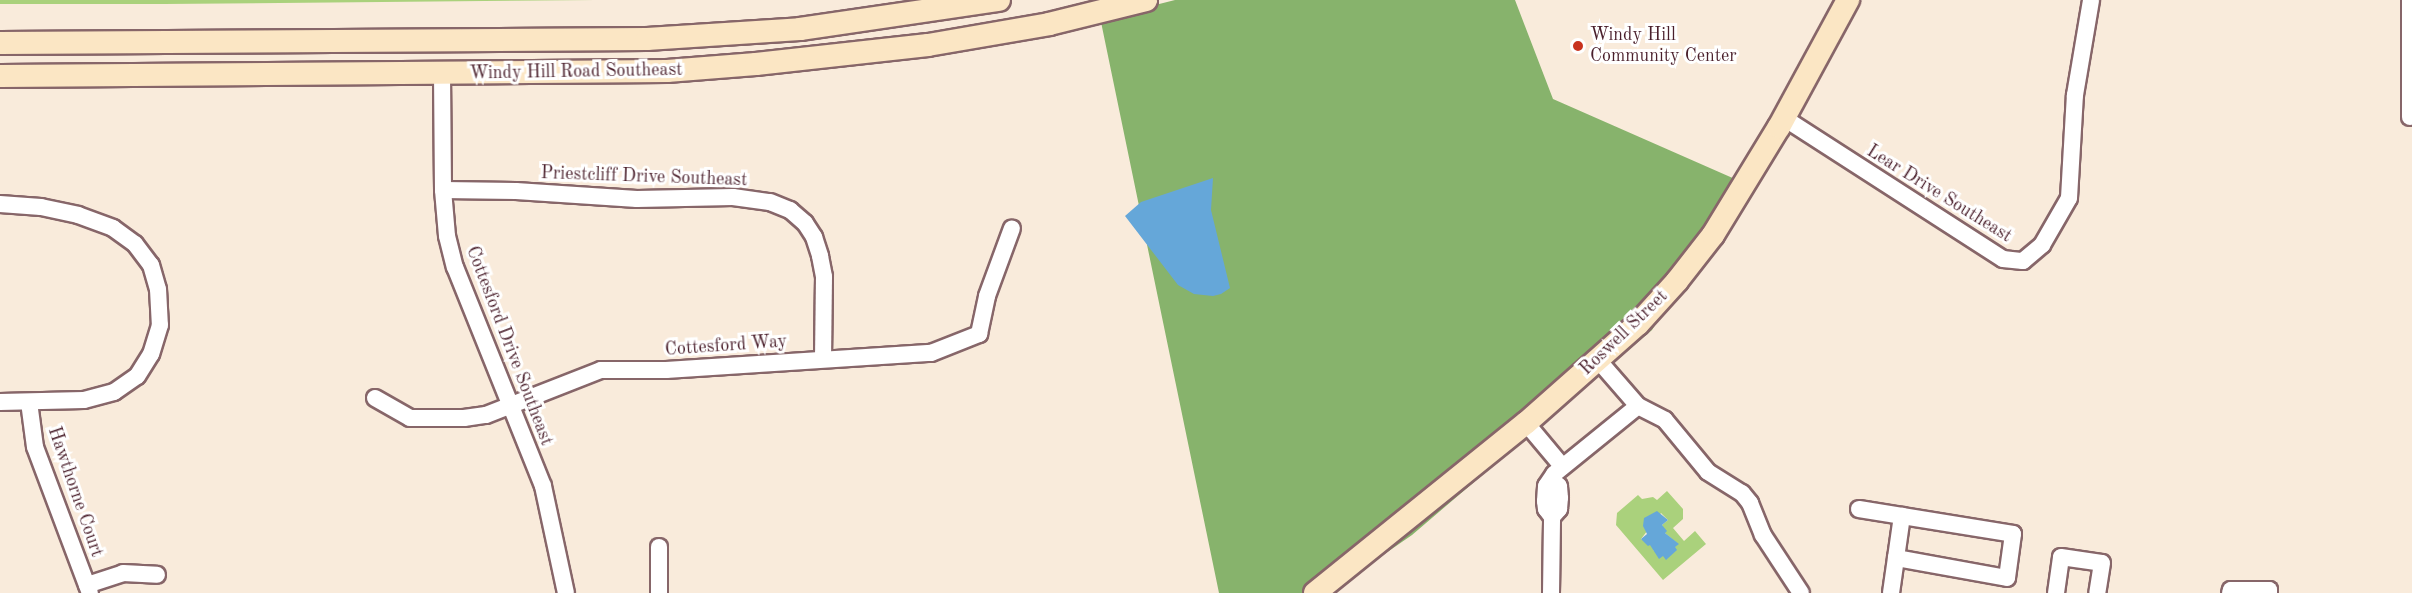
<!DOCTYPE html>
<html>
<head>
<meta charset="utf-8">
<style>
	body { margin:0 }
	#map { position:relative; width:2412px; height:593px; overflow:hidden; background:#f9ebdb; font-family:"Old Standard TT",serif }
	div>[style] { position:absolute }
	.green>* { inset:0; background:#aad17c }
	.forest>* { inset:0; background:#87b36c }
	.water>* { inset:0; background:#65a7d9 }
	.roads { filter:drop-shadow(2px 0 #876669) drop-shadow(-2px 0 #876669) drop-shadow(0 2px #876669) drop-shadow(0 -2px #876669) }
	.street>* { height:16px; margin:-8px; padding:0 8px; transform-origin:8px; border-radius:8px; background:#fff }
	.secondary>* { height:22px; margin:-11px; padding:0 11px; transform-origin:11px; border-radius:11px; background:#fbe6c4 }
	.dots>* { width:16px; height:16px; translate:-50% -50%; box-sizing:border-box; border:3px solid #fff; border-radius:50% }
	span { translate:-50% -50%; white-space:nowrap; text-align:center; line-height:1.15; -webkit-text-stroke:6px #fff; paint-order:stroke }
	.poi-label { font-size:18px; color:#4a1f2b }
	.left { translate:0 -50%; text-align:left }
	.street-label { font-size:18px; color:#4a1f2b }
</style>
</head>
<body>
<div id="map">
	<div class="green">
		<i style="clip-path:polygon(0 0,596px 0,164px 4px,0 4px)"></i>
		<i style="clip-path:polygon(evenodd,1667px 491px,1683px 509px,1683px 519px,1673px 528px,1684px 541px,1695px 531px,1706px 544px,1663px 580px,1616px 525px,1617px 513px,1638px 495px,1642px 499px,1653px 497px,1657px 500px,1667px 491px,1661px 513px,1668px 520px,1662px 525px,1665px 533px,1678px 544px,1674px 547px,1653px 551px,1655px 550px,1650px 544px,1641px 539px,1661px 513px)"></i>
	</div>
	<div class="forest">
		<i style="clip-path:polygon(1175px 0,1515px 0,1553px 99px,1744px 183px,1652px 330px,1412px 535px,1328px 593px,1219px 593px,1101px 22px,1100px 19px)"></i>
	</div>
	<div class="water">
		<i style="clip-path:polygon(1213px 178px,1211px 210px,1230px 288px,1221px 294px,1213px 296px,1194px 294px,1178px 285px,1125px 216px,1141px 202px)"></i>
		<i style="clip-path:polygon(1657px 511px,1668px 520px,1662px 525px,1667px 531px,1665px 533px,1679px 544px,1675px 547px,1677px 550px,1666px 560px,1663px 556px,1659px 559px,1650px 545px,1648px 546px,1641px 539px,1647px 534px,1643px 526px,1644px 518px)"></i>
	</div>
	<div class="roads">
		<div class="street">
			<i style="left:2410px;top:0;width:117px;rotate:90deg"></i>
			<i style="left:442px;top:74px;width:116px;rotate:89.5deg"></i>
			<i style="left:443px;top:190px;width:46px;rotate:85deg"></i>
			<i style="left:447px;top:236px;width:32px;rotate:76deg"></i>
			<i style="left:455px;top:267px;width:236px;rotate:68.1deg"></i>
			<i style="left:543px;top:486px;width:109px;rotate:77.9deg"></i>
			<i style="left:1784px;top:118px;width:260px;rotate:32.8deg"></i>
			<i style="left:2003px;top:259px;width:20px;rotate:6deg"></i>
			<i style="left:2023px;top:261px;width:25px;rotate:-40deg"></i>
			<i style="left:2042px;top:245px;width:54px;rotate:-60.1deg"></i>
			<i style="left:2069px;top:198px;width:103px;rotate:-86.7deg"></i>
			<i style="left:2075px;top:95px;width:96px;rotate:-80.4deg"></i>
			<i style="left:443px;top:190px;width:73px;rotate:0.8deg"></i>
			<i style="left:516px;top:191px;width:121px;rotate:3.8deg"></i>
			<i style="left:637px;top:199px;width:96px;rotate:-1.2deg"></i>
			<i style="left:733px;top:197px;width:37px;rotate:8deg"></i>
			<i style="left:770px;top:202px;width:22px;rotate:22deg"></i>
			<i style="left:790px;top:210px;width:20px;rotate:41deg"></i>
			<i style="left:805px;top:223px;width:17px;rotate:57deg"></i>
			<i style="left:814px;top:237px;width:20px;rotate:72deg"></i>
			<i style="left:820px;top:256px;width:21px;rotate:79deg"></i>
			<i style="left:824px;top:277px;width:82px;rotate:90.7deg"></i>
			<i style="left:0;top:204px;width:41px;rotate:4.2deg"></i>
			<i style="left:41px;top:207px;width:38px;rotate:12deg"></i>
			<i style="left:78px;top:215px;width:37px;rotate:20deg"></i>
			<i style="left:113px;top:228px;width:27px;rotate:36deg"></i>
			<i style="left:135px;top:244px;width:26px;rotate:53deg"></i>
			<i style="left:151px;top:265px;width:25px;rotate:74deg"></i>
			<i style="left:158px;top:289px;width:36px;rotate:87deg"></i>
			<i style="left:160px;top:325px;width:30px;rotate:107deg"></i>
			<i style="left:151px;top:354px;width:26px;rotate:122deg"></i>
			<i style="left:137px;top:376px;width:28px;rotate:145deg"></i>
			<i style="left:114px;top:392px;width:31px;rotate:165deg"></i>
			<i style="left:84px;top:400px;width:84px;rotate:178.6deg"></i>
			<i style="left:1598px;top:360px;width:61px;rotate:49deg"></i>
			<i style="left:1638px;top:406px;width:30px;rotate:27deg"></i>
			<i style="left:1665px;top:420px;width:67px;rotate:50.4deg"></i>
			<i style="left:1708px;top:472px;width:40px;rotate:32deg"></i>
			<i style="left:1742px;top:493px;width:13px;rotate:51deg"></i>
			<i style="left:1750px;top:503px;width:35px;rotate:68deg"></i>
			<i style="left:1763px;top:535px;width:69px;rotate:56.8deg"></i>
			<i style="left:375px;top:398px;width:40px;rotate:29.7deg"></i>
			<i style="left:410px;top:418px;width:54px"></i>
			<i style="left:464px;top:418px;width:22px;rotate:-8deg"></i>
			<i style="left:486px;top:415px;width:123px;rotate:-21.4deg"></i>
			<i style="left:601px;top:370px;width:65px"></i>
			<i style="left:666px;top:370px;width:266px;rotate:-3.7deg"></i>
			<i style="left:931px;top:353px;width:52px;rotate:-21.6deg"></i>
			<i style="left:979px;top:334px;width:39px;rotate:-78deg"></i>
			<i style="left:987px;top:296px;width:72px;rotate:-69.8deg"></i>
			<i style="left:29px;top:402px;width:45px;rotate:82.4deg"></i>
			<i style="left:35px;top:447px;width:156px;rotate:69.4deg"></i>
			<i style="left:1526px;top:423px;width:56px;rotate:50.1deg"></i>
			<i style="left:1859px;top:509px;width:156px;rotate:9.2deg"></i>
			<i style="left:2013px;top:534px;width:44px;rotate:97.8deg"></i>
			<i style="left:2007px;top:578px;width:113px;rotate:-169.8deg"></i>
			<i style="left:1552px;top:517px;width:10px;rotate:-127deg"></i>
			<i style="left:1546px;top:509px;width:8px;rotate:-97deg"></i>
			<i style="left:1545px;top:501px;width:15px;rotate:-86deg"></i>
			<i style="left:1546px;top:486px;width:14px;rotate:-56deg"></i>
			<i style="left:1554px;top:474px;width:108px;rotate:-39deg"></i>
			<i style="left:87px;top:585px;width:38px;rotate:-18deg"></i>
			<i style="left:123px;top:573px;width:34px;rotate:3deg"></i>
			<i style="left:659px;top:593px;width:46px;rotate:-90deg"></i>
			<i style="left:1551px;top:593px;width:76px;rotate:-89.2deg"></i>
			<i style="left:1552px;top:517px;width:11px;rotate:-49deg"></i>
			<i style="left:1559px;top:509px;width:11px;rotate:-85deg"></i>
			<i style="left:1560px;top:498px;width:12px;rotate:-95deg"></i>
			<i style="left:1559px;top:486px;width:9px;rotate:-139deg"></i>
			<i style="left:1891px;top:593px;width:78px;rotate:-81.9deg"></i>
			<i style="left:2056px;top:593px;width:36px;rotate:-82deg"></i>
			<i style="left:2061px;top:557px;width:41px;rotate:8.3deg"></i>
			<i style="left:2102px;top:563px;width:30px;rotate:99deg"></i>
			<i style="left:2230px;top:593px;width:3px;rotate:-72deg"></i>
			<i style="left:2231px;top:590px;width:38px"></i>
			<i style="left:2269px;top:590px;width:3px;rotate:90deg"></i>
		</div>
		<div class="secondary">
			<i style="left:0;top:43px;width:647px;rotate:-0.35deg"></i>
			<i style="left:647px;top:39px;width:153px;rotate:-3.7deg"></i>
			<i style="left:800px;top:29px;width:201px;rotate:-8.3deg"></i>
			<i style="left:0;top:76px;width:667px;rotate:-0.43deg"></i>
			<i style="left:667px;top:71px;width:89px;rotate:-4.5deg"></i>
			<i style="left:756px;top:64px;width:173px;rotate:-6.3deg"></i>
			<i style="left:928px;top:45px;width:123px;rotate:-9.8deg"></i>
			<i style="left:1049px;top:24px;width:100px;rotate:-13.9deg"></i>
			<i style="left:1315px;top:593px;width:271px;rotate:-38.9deg"></i>
			<i style="left:1526px;top:423px;width:149px;rotate:-41.5deg"></i>
			<i style="left:1638px;top:324px;width:58px;rotate:-47.8deg"></i>
			<i style="left:1677px;top:281px;width:58px;rotate:-52deg"></i>
			<i style="left:1713px;top:235px;width:127px;rotate:-58.6deg"></i>
			<i style="left:1779px;top:127px;width:145px;rotate:-61.5deg"></i>
		</div>
	</div>
	<div class="dots">
		<i style="left:1578px;top:46px;background:#c8321e"></i>
	</div>
	<div class="poi-label">
		<span class="left" style="left:1590px;top:46px">Windy Hill<br>Community Center</span>
	</div>
	<div class="street-label">
		<span style="left:576px;top:72px;rotate:-1deg">Windy Hill Road Southeast</span>
		<span style="left:644px;top:177px;rotate:2deg">Priestcliff Drive Southeast</span>
		<span style="left:1939px;top:194px;rotate:32deg">Lear Drive Southeast</span>
		<span style="left:1624px;top:333px;rotate:-44deg">Roswell Street</span>
		<span style="left:509px;top:346px;rotate:69deg">Cottesford Drive Southeast</span>
		<span style="left:726px;top:346px;rotate:-4deg">Cottesford Way</span>
		<span style="left:75px;top:492px;rotate:71deg">Hawthorne Court</span>
	</div>
</div>
</body>
</html>
